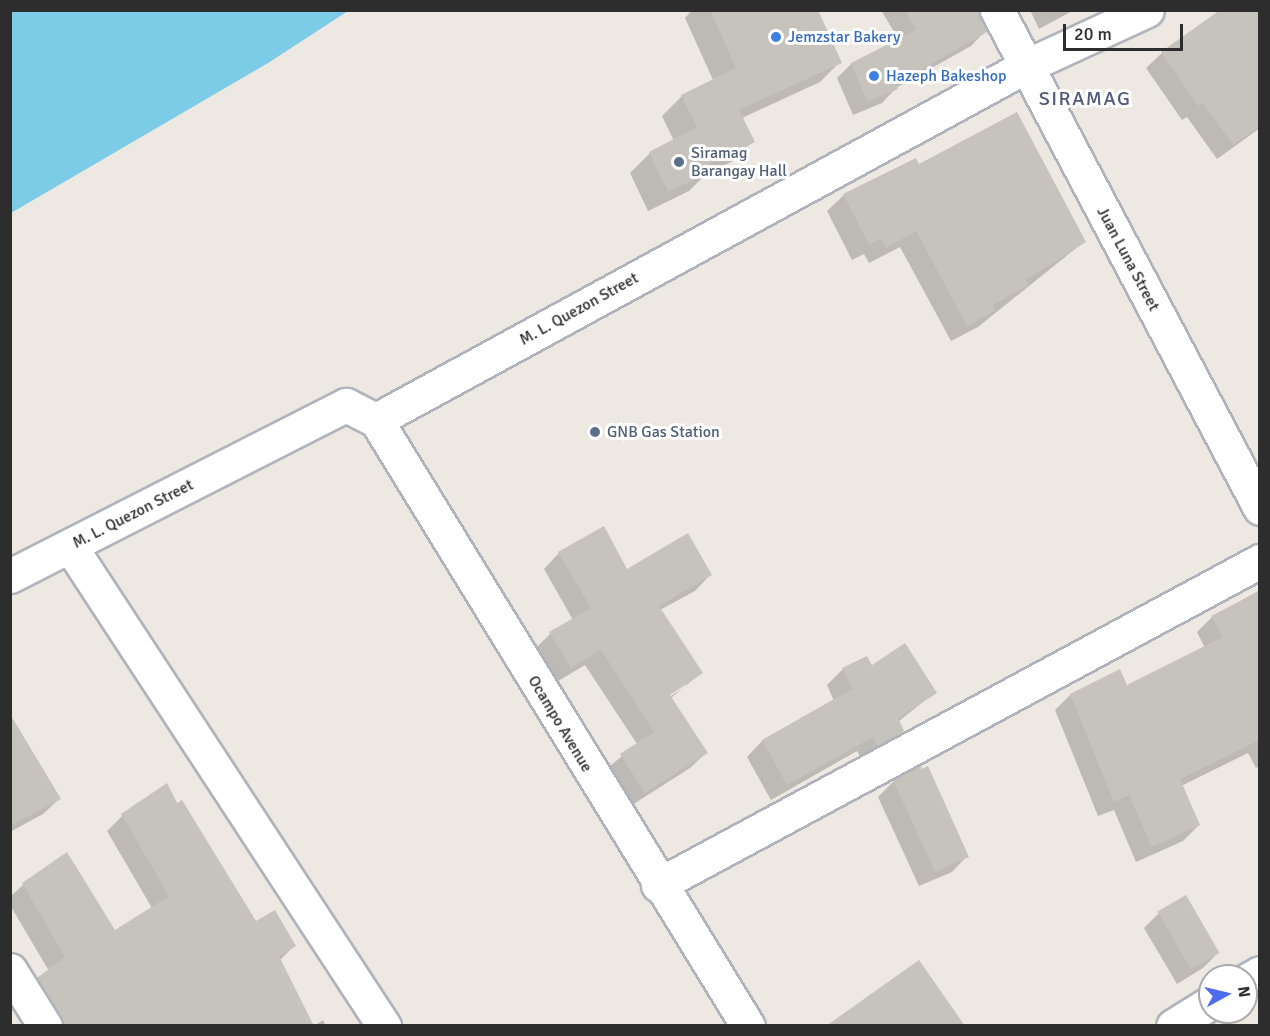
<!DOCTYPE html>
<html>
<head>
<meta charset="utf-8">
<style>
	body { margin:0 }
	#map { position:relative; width:1270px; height:1036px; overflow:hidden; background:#ede8e1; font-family:Signika,sans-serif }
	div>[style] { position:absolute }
	.water>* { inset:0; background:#7ccbe7 }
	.shadow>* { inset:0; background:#0003 }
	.building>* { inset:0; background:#c6c2bc; transform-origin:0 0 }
	.roads { filter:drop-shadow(2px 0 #b1b3bc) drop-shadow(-2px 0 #b1b3bc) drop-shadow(0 2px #b1b3bc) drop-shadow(0 -2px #b1b3bc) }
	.street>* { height:33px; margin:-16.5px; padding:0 16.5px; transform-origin:16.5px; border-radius:16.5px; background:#fff }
	.secondary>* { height:33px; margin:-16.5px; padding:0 16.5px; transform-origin:16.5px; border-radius:16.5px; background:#fff }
	.dots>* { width:16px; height:16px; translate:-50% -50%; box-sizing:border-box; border:3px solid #fff; border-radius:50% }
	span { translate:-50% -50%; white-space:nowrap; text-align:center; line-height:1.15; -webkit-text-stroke:6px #fff; paint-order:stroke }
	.shop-label { font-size:16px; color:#366cbe }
	.left { translate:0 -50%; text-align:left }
	.service-label { font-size:16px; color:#4e5e75 }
	.street-label { font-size:16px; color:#2d2d2d }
	.quarter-label { font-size:20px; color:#50587b; letter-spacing:1.5px }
	.frame { position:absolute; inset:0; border:12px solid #2d2d2d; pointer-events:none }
	.north { position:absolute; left:1198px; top:964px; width:60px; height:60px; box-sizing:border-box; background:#fff; border:2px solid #ababab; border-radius:50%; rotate:82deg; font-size:16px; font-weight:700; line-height:24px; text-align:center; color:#2d2d2d }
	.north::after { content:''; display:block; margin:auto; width:21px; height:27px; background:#4e6cee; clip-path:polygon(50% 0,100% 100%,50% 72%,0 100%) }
	.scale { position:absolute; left:1063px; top:24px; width:120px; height:27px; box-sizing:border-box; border:3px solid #2d2d2d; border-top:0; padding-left:8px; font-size:18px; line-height:21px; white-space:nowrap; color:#2d2d2d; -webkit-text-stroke:4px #fff; paint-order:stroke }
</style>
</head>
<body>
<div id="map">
	<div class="water">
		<i style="clip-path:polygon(11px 10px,348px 10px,348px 11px,268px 63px,11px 213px)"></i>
	</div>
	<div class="shadow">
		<i style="clip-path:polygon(692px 10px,817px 10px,840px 62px,820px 82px,742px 118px,753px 141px,733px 161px,705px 175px,689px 191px,648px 211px,630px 173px,650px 153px,674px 141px,662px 116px,682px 96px,713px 80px,685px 18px)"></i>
		<i style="clip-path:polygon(881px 10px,975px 10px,985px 31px,971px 46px,896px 88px,882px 103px,853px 115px,837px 78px,851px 64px,899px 40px)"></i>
		<i style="clip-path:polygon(1030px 10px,1074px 10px,1039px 29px)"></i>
		<i style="clip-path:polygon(1260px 10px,1260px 128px,1217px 159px,1187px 117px,1182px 120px,1146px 68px,1162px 53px)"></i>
		<i style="clip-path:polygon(918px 166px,1085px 241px,978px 327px,951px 341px,900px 247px,869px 263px,864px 254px,852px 260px,827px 211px,844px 195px)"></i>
		<i style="clip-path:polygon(evenodd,559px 553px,627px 571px,710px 575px,695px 591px,660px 610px,701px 673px,671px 698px,706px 753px,690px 768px,629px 807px,605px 770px,637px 744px,585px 665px,555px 683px,535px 649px,550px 634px,573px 620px,544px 569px,559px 553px,686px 683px,686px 686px,665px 700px,663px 698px,686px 683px)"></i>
		<i style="clip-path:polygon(1260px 590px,1260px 766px,1256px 768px,1248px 753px,1181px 786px,1199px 825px,1183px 841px,1136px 862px,1114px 810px,1098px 816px,1055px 710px,1070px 695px,1127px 687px,1205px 648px,1197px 632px,1212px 617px)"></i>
		<i style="clip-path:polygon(873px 666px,935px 692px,898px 722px,902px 731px,887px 746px,862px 760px,857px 751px,771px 800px,747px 757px,762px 741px,834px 701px,827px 685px,843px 669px)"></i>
		<i style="clip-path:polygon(10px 742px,59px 799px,43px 814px,10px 832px)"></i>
		<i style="clip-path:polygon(894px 781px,967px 856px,952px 872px,919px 886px,878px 797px)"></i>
		<i style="clip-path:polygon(176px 805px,256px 923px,294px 946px,280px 960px,313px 1026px,40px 1026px,23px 994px,49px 971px,10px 905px,10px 897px,23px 885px,114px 932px,152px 908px,107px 831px,122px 816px)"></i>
		<i style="clip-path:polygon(1159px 913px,1218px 953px,1203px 968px,1177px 984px,1144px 928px)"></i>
		<i style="clip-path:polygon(323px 1020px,326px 1026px,314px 1026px)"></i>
	</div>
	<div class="building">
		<i style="clip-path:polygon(710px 10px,818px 10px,842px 63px,739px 110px,755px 142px,707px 165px,711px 171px,668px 192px,649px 152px,697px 127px,681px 95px,736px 68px)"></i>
		<i style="clip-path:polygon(905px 10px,978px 10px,987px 32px,896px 84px,898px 89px,867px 102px,851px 63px,916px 30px)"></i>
		<i style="clip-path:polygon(1220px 10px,1260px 10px,1260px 126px,1233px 145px,1203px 103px,1198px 106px,1161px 52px)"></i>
		<i style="clip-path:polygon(1017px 112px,1086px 242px,1026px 280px,1029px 285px,993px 305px,996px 310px,967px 326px,916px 231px,886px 248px,881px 238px,869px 245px,843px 194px,916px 158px,919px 164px)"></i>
		<i style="clip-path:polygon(604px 526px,627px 569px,688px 533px,712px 575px,659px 606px,703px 673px,670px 695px,708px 753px,645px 793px,620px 754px,654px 732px,601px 650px,571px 668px,549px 632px,591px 608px,558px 552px)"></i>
		<i style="clip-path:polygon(1260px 591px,1260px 740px,1180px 779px,1200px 825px,1152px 847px,1129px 795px,1114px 802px,1070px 694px,1120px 669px,1127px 685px,1223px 637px,1211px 616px)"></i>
		<i style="clip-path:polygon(905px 643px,937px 693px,898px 718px,904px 731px,877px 746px,873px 737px,787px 785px,762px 740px,852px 689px,842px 668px,867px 656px,877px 675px,872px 665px)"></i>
		<i style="clip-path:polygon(10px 714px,61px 799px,10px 826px)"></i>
		<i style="clip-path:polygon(920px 765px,922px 769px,928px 766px,969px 857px,935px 872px,893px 780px)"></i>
		<i style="clip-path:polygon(167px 783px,177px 803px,182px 800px,256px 921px,275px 910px,296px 946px,279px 956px,314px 1026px,64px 1026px,37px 978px,65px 957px,22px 883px,67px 852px,115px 930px,169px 896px,121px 814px)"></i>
		<i style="left:1186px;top:895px;width:67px;height:33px;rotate:60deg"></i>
		<i style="clip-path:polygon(919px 960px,965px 1026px,826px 1026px)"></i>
	</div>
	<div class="roads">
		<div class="street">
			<i style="left:997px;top:10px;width:563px;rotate:62.16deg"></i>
			<i style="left:70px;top:546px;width:574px;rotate:56.81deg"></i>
			<i style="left:10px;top:576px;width:377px;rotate:-27deg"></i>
			<i style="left:346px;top:405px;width:34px;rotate:27deg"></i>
			<i style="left:376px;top:420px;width:740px;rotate:-28.57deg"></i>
			<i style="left:1026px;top:66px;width:133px;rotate:-24.8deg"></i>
			<i style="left:658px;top:885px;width:684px;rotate:-28.29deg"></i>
			<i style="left:10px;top:970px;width:66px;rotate:58deg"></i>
			<i style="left:1246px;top:981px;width:16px;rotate:-30deg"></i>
			<i style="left:1173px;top:1026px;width:44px;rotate:-31.9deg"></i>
		</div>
		<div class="secondary">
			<i style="left:376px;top:420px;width:711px;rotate:58.46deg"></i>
		</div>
	</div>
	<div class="dots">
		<i style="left:776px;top:37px;background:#3f7fe0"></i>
		<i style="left:874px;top:76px;background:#3f7fe0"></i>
		<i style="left:679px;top:162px;background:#5c6f8a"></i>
		<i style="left:595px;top:432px;background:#5c6f8a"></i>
	</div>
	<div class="shop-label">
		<span class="left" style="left:788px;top:37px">Jemzstar Bakery</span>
		<span class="left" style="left:886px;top:76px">Hazeph Bakeshop</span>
	</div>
	<div class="service-label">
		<span class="left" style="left:691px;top:162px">Siramag<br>Barangay Hall</span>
		<span class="left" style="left:607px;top:432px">GNB Gas Station</span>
	</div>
	<div class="street-label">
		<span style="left:1128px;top:259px;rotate:62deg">Juan Luna Street</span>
		<span style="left:579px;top:309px;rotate:-29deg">M. L. Quezon Street</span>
		<span style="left:133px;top:514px;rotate:-27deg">M. L. Quezon Street</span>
		<span style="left:560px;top:724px;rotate:59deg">Ocampo Avenue</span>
	</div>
	<div class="quarter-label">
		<span style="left:1085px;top:98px">SIRAMAG</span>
	</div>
	<div class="frame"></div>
	<div class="north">N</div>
	<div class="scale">20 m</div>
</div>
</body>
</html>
